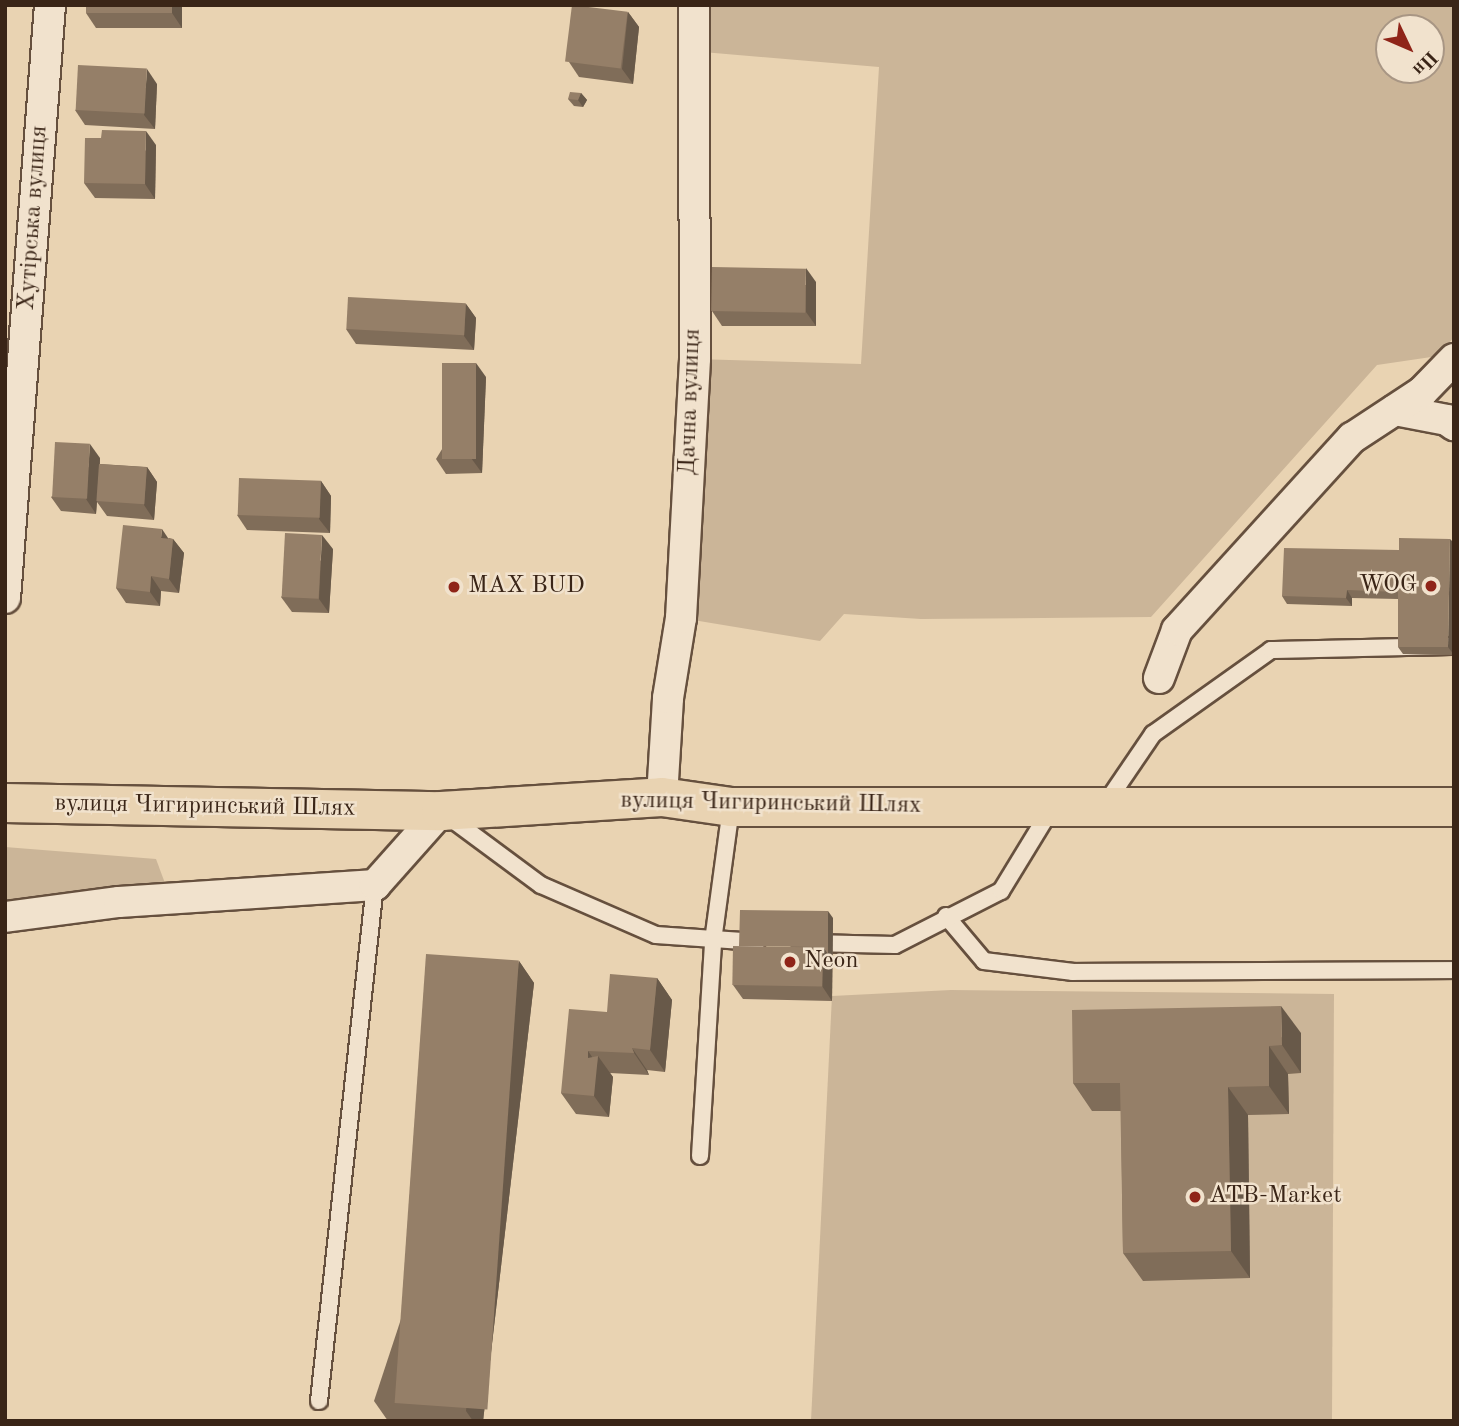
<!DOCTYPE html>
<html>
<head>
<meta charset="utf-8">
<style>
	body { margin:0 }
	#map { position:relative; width:1459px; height:1426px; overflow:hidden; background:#e9d3b2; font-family:"Old Standard TT",serif }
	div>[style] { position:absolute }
	.green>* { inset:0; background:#cbb598 }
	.roads { filter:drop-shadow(2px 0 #66503e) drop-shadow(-2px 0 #66503e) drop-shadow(0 2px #66503e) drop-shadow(0 -2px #66503e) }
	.lane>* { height:16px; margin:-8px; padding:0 8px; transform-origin:8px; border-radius:8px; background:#f1e2cd }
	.street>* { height:30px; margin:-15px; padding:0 15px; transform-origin:15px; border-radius:15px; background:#f1e2cd }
	.primary>* { height:38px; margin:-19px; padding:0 19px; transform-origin:19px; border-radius:19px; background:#e9d3b2 }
	.wall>* { inset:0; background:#806d59 }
	.shaded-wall>* { inset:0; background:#685949 }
	.building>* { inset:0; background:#957f68; transform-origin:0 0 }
	.dots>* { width:19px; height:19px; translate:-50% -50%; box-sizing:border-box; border:4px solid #f1e2cd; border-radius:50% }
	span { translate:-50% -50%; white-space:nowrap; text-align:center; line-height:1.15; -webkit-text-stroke:5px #f1e2cd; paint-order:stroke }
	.street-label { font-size:24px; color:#3a2517 }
	.poi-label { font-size:24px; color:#3a2517 }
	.right { translate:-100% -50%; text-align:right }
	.left { translate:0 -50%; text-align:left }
	.frame { position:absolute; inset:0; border:7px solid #3a2517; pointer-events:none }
	.north { position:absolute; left:1375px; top:14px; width:70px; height:70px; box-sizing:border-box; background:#f1e2cd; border:2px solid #a89684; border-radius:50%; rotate:134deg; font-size:19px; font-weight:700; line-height:28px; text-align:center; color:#3a2517 }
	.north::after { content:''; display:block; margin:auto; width:24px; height:32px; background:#8f2418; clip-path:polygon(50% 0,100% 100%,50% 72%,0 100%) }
</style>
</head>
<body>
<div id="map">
	<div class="green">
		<i style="clip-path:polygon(evenodd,694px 5px,1454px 5px,1454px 337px,1438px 356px,1377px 365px,1151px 617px,921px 619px,844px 614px,820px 641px,681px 618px,695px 359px,861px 364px,879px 67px,691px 51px,694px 5px,1389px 28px,1431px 28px,1431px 70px,1389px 70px,1389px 28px)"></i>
		<i style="clip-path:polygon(5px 847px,156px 859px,169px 894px,5px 913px)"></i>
		<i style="clip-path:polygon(951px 990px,1334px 994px,1332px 1421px,811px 1421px,832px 996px)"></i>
	</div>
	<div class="roads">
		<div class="lane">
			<i style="left:1104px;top:806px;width:87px;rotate:-55.8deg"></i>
			<i style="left:1153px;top:734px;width:145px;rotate:-35.4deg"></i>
			<i style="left:1271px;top:650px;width:183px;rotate:-1.3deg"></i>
			<i style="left:449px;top:817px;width:114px;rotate:36.5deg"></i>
			<i style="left:541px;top:885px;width:125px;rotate:23.5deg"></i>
			<i style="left:656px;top:935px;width:101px;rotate:4deg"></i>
			<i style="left:946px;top:916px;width:59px;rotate:49.8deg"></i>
			<i style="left:984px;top:961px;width:90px;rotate:7deg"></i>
			<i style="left:1073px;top:972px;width:381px;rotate:-0.3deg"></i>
			<i style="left:811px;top:943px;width:84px;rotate:1.4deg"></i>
			<i style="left:895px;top:945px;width:119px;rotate:-27deg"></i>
			<i style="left:1001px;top:891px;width:96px;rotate:-58.6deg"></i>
			<i style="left:700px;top:1156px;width:215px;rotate:-86.5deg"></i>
			<i style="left:713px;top:941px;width:135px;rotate:-82.3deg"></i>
			<i style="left:319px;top:1401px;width:519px;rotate:-83.81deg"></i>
		</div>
		<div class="street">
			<i style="left:1395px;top:410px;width:53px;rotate:10.9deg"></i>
			<i style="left:1447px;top:420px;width:9px;rotate:36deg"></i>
			<i style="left:5px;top:598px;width:595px;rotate:-85.66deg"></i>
			<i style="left:1159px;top:678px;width:51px;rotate:-69.4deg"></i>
			<i style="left:1177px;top:630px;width:260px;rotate:-47.7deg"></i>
			<i style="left:1352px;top:438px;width:84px;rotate:-33.3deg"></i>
			<i style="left:1422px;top:392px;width:46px;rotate:-45.9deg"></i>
			<i style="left:662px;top:797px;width:99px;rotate:-86.5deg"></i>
			<i style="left:668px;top:698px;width:81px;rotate:-80.8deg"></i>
			<i style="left:681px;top:618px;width:259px;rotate:-86.9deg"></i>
			<i style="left:695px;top:359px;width:354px;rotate:-90.2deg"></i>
			<i style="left:5px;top:917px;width:115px;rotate:-7.5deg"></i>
			<i style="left:119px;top:902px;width:257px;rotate:-3.8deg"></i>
			<i style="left:375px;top:885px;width:99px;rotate:-48.3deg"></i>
		</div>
		<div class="primary">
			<i style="left:5px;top:803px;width:436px;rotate:1.1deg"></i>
			<i style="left:441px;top:811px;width:221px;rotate:-3.6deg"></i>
			<i style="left:662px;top:797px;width:70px;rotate:8.2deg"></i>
			<i style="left:731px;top:807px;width:723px"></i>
		</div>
	</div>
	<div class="wall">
		<i style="clip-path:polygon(182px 5px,182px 28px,96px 28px,86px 13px)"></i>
		<i style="clip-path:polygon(628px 12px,639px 27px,633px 84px,579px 77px,569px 62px)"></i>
		<i style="clip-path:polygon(157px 84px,155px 129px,85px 125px,75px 110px)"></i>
		<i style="clip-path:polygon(581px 93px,587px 100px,583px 107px,574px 106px,568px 99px)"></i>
		<i style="clip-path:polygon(156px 145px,155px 199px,95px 198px,84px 183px)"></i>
		<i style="clip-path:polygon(816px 282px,816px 326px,722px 326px,712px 311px)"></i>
		<i style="clip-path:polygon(466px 304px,476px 318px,474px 350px,356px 344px,346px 329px)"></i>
		<i style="clip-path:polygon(486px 377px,482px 473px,446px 474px,436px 459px)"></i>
		<i style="clip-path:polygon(100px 458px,100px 464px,147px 467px,157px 482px,154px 520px,107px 516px,97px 502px,96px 514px,61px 511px,51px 497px)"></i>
		<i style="clip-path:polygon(321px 481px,331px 496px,330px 533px,247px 530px,237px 515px)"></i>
		<i style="clip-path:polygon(169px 538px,173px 539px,184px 553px,179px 593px,161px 591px,160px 606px,126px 603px,116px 588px)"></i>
		<i style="clip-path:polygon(333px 549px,329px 613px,292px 612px,281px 597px)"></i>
		<i style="clip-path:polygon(1399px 550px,1454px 655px,1403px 654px,1398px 647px,1398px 599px,1352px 598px,1352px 606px,1287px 604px,1282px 596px)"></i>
		<i style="clip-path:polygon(833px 918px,832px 1001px,743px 999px,733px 985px)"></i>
		<i style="clip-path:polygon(519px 961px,534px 983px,483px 1421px,388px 1421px,374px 1401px)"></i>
		<i style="clip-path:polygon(657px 978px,672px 1000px,665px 1072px,647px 1070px,649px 1075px,610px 1073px,613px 1077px,609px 1117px,576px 1114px,561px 1093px,607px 1012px)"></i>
		<i style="clip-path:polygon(1301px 1033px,1301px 1073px,1288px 1074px,1289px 1114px,1248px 1115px,1250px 1278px,1143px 1281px,1123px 1253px,1121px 1111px,1092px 1111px,1073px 1083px)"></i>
	</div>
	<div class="shaded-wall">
		<i style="clip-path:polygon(172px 5px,182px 5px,182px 28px,172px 13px)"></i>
		<i style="clip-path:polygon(628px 12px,639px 27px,633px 84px,622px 69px)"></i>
		<i style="clip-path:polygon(147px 69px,157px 84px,155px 129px,144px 115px)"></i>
		<i style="clip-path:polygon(581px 93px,587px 100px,583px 107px,578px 100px)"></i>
		<i style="clip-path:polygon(146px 131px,156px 145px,155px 199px,145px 184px)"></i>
		<i style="clip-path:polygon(806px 268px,816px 282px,816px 326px,806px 312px)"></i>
		<i style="clip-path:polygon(466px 304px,476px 318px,474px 350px,464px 336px)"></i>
		<i style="clip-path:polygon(476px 363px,486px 377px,482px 473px,471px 458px)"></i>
		<i style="clip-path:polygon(90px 444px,100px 458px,96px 514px,86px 499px)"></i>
		<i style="clip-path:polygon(147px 467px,157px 482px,154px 520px,144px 505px)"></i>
		<i style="clip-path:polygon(321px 481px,331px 496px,330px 533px,319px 519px)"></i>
		<i style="clip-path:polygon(162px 529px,172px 544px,161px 538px)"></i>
		<i style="clip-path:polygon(322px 535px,333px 549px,329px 613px,319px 599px)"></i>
		<i style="clip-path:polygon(173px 539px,184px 553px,179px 593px,169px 579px)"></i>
		<i style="clip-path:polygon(1450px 539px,1454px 543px,1454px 655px,1448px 647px)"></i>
		<i style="clip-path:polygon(151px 576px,161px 591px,160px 606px,150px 592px)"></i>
		<i style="clip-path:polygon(1347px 590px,1352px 598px,1352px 606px,1346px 598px)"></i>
		<i style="clip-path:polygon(828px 911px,833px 918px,832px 1001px,822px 986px,823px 947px)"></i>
		<i style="clip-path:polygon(519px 961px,534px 983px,483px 1421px,473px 1421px,466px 1411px)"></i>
		<i style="clip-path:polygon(657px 978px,672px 1000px,665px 1072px,650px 1050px)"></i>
		<i style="clip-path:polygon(1281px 1006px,1301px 1033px,1301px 1073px,1282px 1045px)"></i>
		<i style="clip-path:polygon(1269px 1046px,1288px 1074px,1289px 1114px,1269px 1086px)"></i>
		<i style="clip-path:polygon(632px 1048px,647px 1070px,649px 1075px,634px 1053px)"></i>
		<i style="clip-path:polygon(588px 1051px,597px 1064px,598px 1056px,613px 1077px,609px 1117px,594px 1096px,588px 1058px)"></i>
		<i style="clip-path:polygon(1228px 1087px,1248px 1115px,1250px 1278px,1231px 1251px)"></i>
	</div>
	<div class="building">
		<i style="left:86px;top:5px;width:86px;height:8px"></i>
		<i style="left:572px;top:5px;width:56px;height:57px;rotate:7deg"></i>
		<i style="left:78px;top:65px;width:69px;height:45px;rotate:3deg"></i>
		<i style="clip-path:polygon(570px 92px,581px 93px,578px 100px,568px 99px)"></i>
		<i style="clip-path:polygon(102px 130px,146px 131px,145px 184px,84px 183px,85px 138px,101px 138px)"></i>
		<i style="left:712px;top:267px;width:94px;height:44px;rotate:1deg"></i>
		<i style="left:348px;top:297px;width:118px;height:32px;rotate:3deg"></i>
		<i style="left:442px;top:363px;width:34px;height:96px"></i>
		<i style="left:55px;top:442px;width:35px;height:55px;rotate:3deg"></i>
		<i style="left:99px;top:464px;width:48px;height:37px;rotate:4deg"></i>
		<i style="left:239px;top:478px;width:82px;height:37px;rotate:2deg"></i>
		<i style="clip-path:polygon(123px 525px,162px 529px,161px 538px,173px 539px,169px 579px,151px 576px,150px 592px,116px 588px)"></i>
		<i style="left:285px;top:533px;width:37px;height:64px;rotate:3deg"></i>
		<i style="clip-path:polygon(1399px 538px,1450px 539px,1448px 647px,1398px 647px,1398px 592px,1347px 590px,1346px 598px,1282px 596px,1284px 548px,1399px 550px)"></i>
		<i style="clip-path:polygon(740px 910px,828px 911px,828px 954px,823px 947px,739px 946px)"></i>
		<i style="left:733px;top:946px;width:90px;height:39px;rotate:1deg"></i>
		<i style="left:426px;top:954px;width:93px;height:450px;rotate:4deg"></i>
		<i style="clip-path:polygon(610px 974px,657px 978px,650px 1050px,632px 1048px,634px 1053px,588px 1051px,588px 1058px,598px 1056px,594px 1096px,561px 1093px,569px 1009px,607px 1012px)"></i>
		<i style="clip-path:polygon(1281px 1006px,1282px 1045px,1269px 1046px,1269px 1086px,1228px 1087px,1231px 1251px,1123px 1253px,1120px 1083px,1073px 1083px,1072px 1010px)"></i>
	</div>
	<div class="dots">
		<i style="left:1431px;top:586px;background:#8f2418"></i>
		<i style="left:454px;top:587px;background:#8f2418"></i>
		<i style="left:790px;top:962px;background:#8f2418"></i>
		<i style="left:1195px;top:1197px;background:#8f2418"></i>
	</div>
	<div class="street-label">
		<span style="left:34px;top:218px;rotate:-86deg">Хутірська вулиця</span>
		<span style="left:691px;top:402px;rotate:-88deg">Дачна вулиця</span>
		<span style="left:771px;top:804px;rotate:1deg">вулиця Чигиринський Шлях</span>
		<span style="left:205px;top:807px;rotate:1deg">вулиця Чигиринський Шлях</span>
	</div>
	<div class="poi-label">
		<span class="right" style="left:1417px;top:586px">WOG</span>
		<span class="left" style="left:468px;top:587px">MAX BUD</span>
		<span class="left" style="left:804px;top:962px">Neon</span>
		<span class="left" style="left:1209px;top:1197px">ATB-Market</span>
	</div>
	<div class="frame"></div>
	<div class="north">Пн</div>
</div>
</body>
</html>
